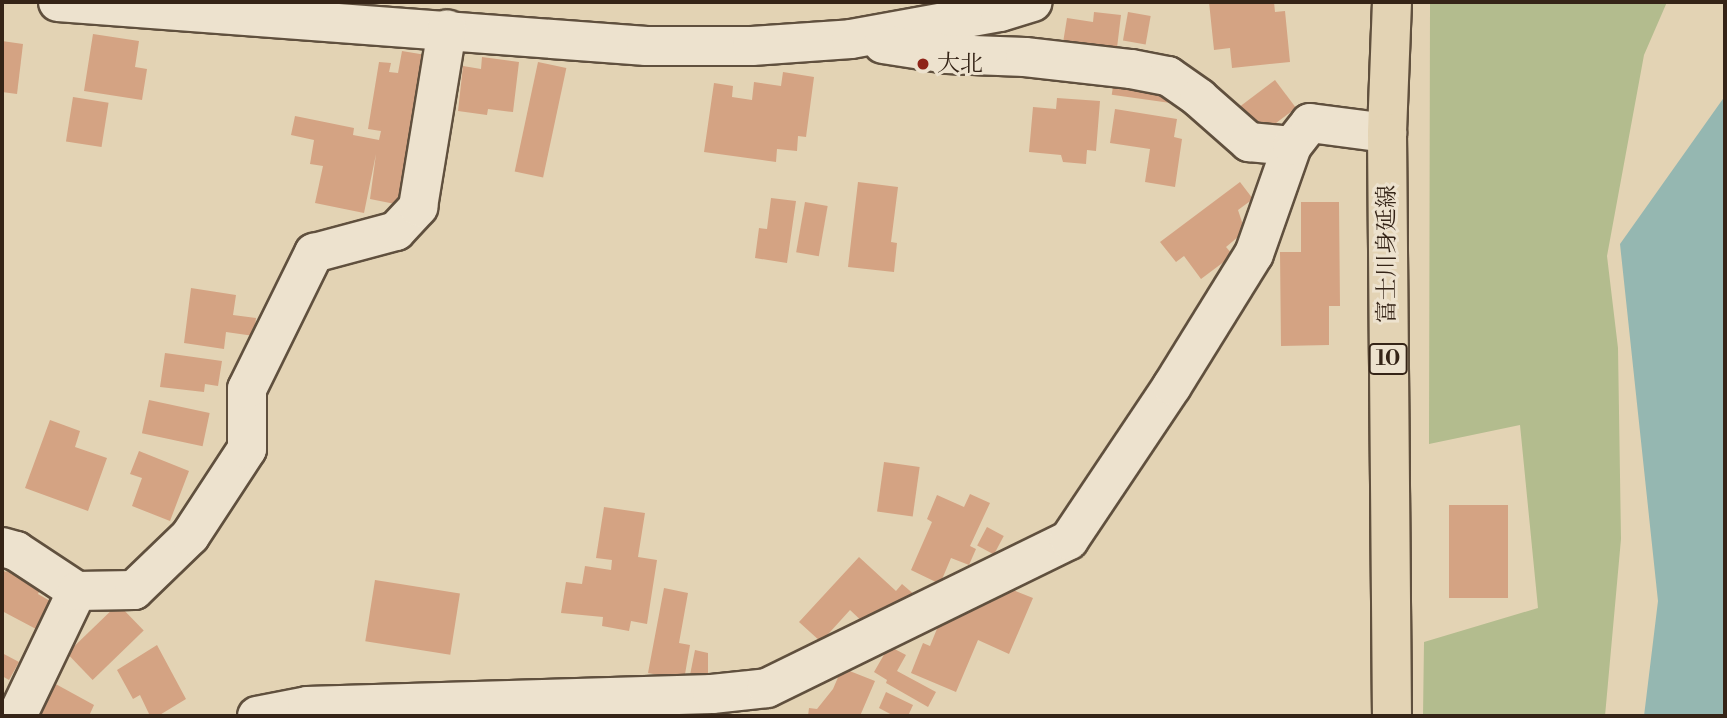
<!DOCTYPE html>
<html>
<head>
<meta charset="utf-8">
<style>
	body { margin:0 }
	#map { position:relative; width:1727px; height:718px; overflow:hidden; background:#e3d3b4; font-family:"Libre Bodoni","Noto Serif JP",serif }
	div>[style] { position:absolute }
	.green>* { inset:0; background:#b3bc8e }
	.water>* { inset:0; background:#95b7b1 }
	.building>* { inset:0; background:#d4a383; transform-origin:0 0 }
	.roads { filter:drop-shadow(2px 0 #60503e) drop-shadow(-2px 0 #60503e) drop-shadow(0 2px #60503e) drop-shadow(0 -2px #60503e) }
	.minor>* { height:38px; margin:-19px; padding:0 19px; transform-origin:19px; border-radius:19px; background:#ede2ce }
	.major>* { height:38px; margin:-19px; padding:0 19px; transform-origin:19px; border-radius:19px; background:#e3d3b4 }
	.dots>* { width:19px; height:19px; translate:-50% -50%; box-sizing:border-box; border:4px solid #ede2ce; border-radius:50% }
	span { translate:-50% -50%; white-space:nowrap; text-align:center; line-height:1.15; -webkit-text-stroke:6px #ede2ce; paint-order:stroke }
	.shield-label span { padding:2px 5px; background:#ede2ce; border:2px solid; border-radius:5px; -webkit-text-stroke-width:0 }
	.shield-label { font-size:21px; color:#352417; font-weight:700 }
	.poi-label { font-size:23px; color:#352417 }
	.left { translate:0 -50%; text-align:left }
	.street-label { font-size:23px; color:#352417 }
	.frame { position:absolute; inset:0; border:4px solid #352417; pointer-events:none }
</style>
</head>
<body>
<div id="map">
	<div class="green">
		<i style="clip-path:polygon(1430px 2px,1667px 2px,1644px 55px,1607px 256px,1618px 348px,1621px 539px,1605px 716px,1423px 716px,1424px 642px,1538px 608px,1520px 425px,1429px 444px)"></i>
	</div>
	<div class="water">
		<i style="clip-path:polygon(1725px 96px,1725px 716px,1644px 716px,1658px 601px,1620px 244px)"></i>
	</div>
	<div class="building">
		<i style="clip-path:polygon(1209px 2px,1274px 2px,1275px 12px,1285px 11px,1290px 62px,1232px 68px,1230px 48px,1214px 50px)"></i>
		<i style="clip-path:polygon(1094px 12px,1121px 15px,1116px 56px,1062px 49px,1067px 18px,1093px 22px)"></i>
		<i style="left:1128px;top:12px;width:23px;height:29px;rotate:10deg"></i>
		<i style="clip-path:polygon(93px 34px,139px 41px,135px 67px,147px 69px,142px 100px,84px 91px)"></i>
		<i style="clip-path:polygon(2px 41px,23px 44px,17px 94px,2px 92px)"></i>
		<i style="clip-path:polygon(402px 51px,432px 56px,400px 205px,370px 199px,376px 154px,364px 213px,315px 203px,323px 166px,310px 164px,314px 140px,291px 135px,295px 116px,354px 128px,353px 135px,379px 140px,381px 131px,368px 129px,379px 62px,391px 63px,389px 72px,398px 73px)"></i>
		<i style="clip-path:polygon(482px 57px,519px 62px,513px 112px,488px 109px,487px 115px,458px 111px,463px 66px,481px 69px)"></i>
		<i style="left:538px;top:62px;width:29px;height:112px;rotate:12deg"></i>
		<i style="clip-path:polygon(783px 72px,814px 77px,806px 137px,798px 136px,797px 151px,777px 149px,776px 162px,704px 152px,714px 83px,733px 86px,732px 97px,752px 100px,754px 82px,781px 86px)"></i>
		<i style="left:1114px;top:79px;width:63px;height:16px;rotate:8deg"></i>
		<i style="left:1275px;top:80px;width:35px;height:46px;rotate:53deg"></i>
		<i style="left:73px;top:97px;width:36px;height:45px;rotate:9deg"></i>
		<i style="clip-path:polygon(1057px 98px,1100px 101px,1096px 151px,1087px 150px,1086px 164px,1063px 162px,1061px 155px,1029px 152px,1033px 107px,1056px 109px)"></i>
		<i style="clip-path:polygon(1115px 109px,1177px 119px,1174px 137px,1182px 139px,1175px 187px,1145px 182px,1150px 149px,1110px 143px)"></i>
		<i style="clip-path:polygon(858px 182px,898px 187px,891px 242px,897px 243px,894px 272px,848px 267px)"></i>
		<i style="clip-path:polygon(1240px 182px,1253px 199px,1238px 210px,1245px 231px,1226px 247px,1233px 255px,1201px 279px,1184px 256px,1176px 262px,1160px 242px)"></i>
		<i style="clip-path:polygon(771px 198px,796px 201px,787px 263px,755px 258px,759px 228px,767px 229px)"></i>
		<i style="left:805px;top:202px;width:23px;height:51px;rotate:10deg"></i>
		<i style="clip-path:polygon(1301px 202px,1339px 202px,1340px 306px,1329px 306px,1329px 345px,1281px 346px,1280px 252px,1301px 252px)"></i>
		<i style="clip-path:polygon(191px 288px,236px 295px,233px 315px,256px 318px,254px 336px,226px 332px,224px 349px,184px 343px)"></i>
		<i style="clip-path:polygon(165px 353px,222px 361px,218px 386px,205px 384px,204px 392px,160px 387px)"></i>
		<i style="left:149px;top:400px;width:62px;height:34px;rotate:12deg"></i>
		<i style="clip-path:polygon(50px 420px,80px 431px,75px 447px,107px 458px,88px 511px,25px 488px)"></i>
		<i style="clip-path:polygon(139px 451px,189px 471px,170px 521px,132px 506px,142px 478px,130px 474px)"></i>
		<i style="left:884px;top:462px;width:36px;height:50px;rotate:8deg"></i>
		<i style="clip-path:polygon(970px 494px,990px 503px,970px 546px,976px 549px,969px 565px,951px 558px,940px 584px,911px 570px,932px 522px,927px 519px,937px 495px,964px 507px)"></i>
		<i style="left:1449px;top:505px;width:59px;height:93px"></i>
		<i style="clip-path:polygon(604px 507px,645px 513px,638px 557px,657px 560px,647px 624px,631px 621px,629px 631px,602px 626px,603px 617px,561px 613px,566px 582px,582px 584px,585px 566px,611px 570px,612px 560px,596px 558px)"></i>
		<i style="left:987px;top:527px;width:19px;height:21px;rotate:28deg"></i>
		<i style="clip-path:polygon(859px 557px,896px 591px,902px 584px,916px 596px,866px 625px,850px 610px,821px 642px,799px 622px)"></i>
		<i style="clip-path:polygon(9px 566px,43px 584px,38px 594px,50px 601px,36px 629px,2px 611px,2px 570px,6px 572px)"></i>
		<i style="left:375px;top:580px;width:86px;height:62px;rotate:9deg"></i>
		<i style="clip-path:polygon(998px 584px,1033px 598px,1009px 654px,978px 640px,956px 692px,911px 673px,923px 643px,930px 646px,947px 604px)"></i>
		<i style="clip-path:polygon(664px 588px,688px 593px,679px 643px,690px 645px,684px 680px,648px 673px)"></i>
		<i style="left:118px;top:604px;width:37px;height:71px;rotate:46deg"></i>
		<i style="clip-path:polygon(157px 645px,186px 699px,158px 716px,150px 716px,140px 695px,133px 699px,117px 670px)"></i>
		<i style="clip-path:polygon(889px 646px,906px 655px,897px 671px,936px 692px,928px 707px,886px 683px,887px 680px,874px 672px)"></i>
		<i style="clip-path:polygon(695px 650px,708px 653px,708px 679px,690px 675px)"></i>
		<i style="clip-path:polygon(2px 653px,19px 662px,9px 680px,2px 676px)"></i>
		<i style="clip-path:polygon(842px 668px,875px 681px,860px 716px,808px 716px,809px 708px,817px 709px,833px 689px)"></i>
		<i style="clip-path:polygon(52px 682px,94px 705px,89px 716px,34px 716px)"></i>
		<i style="clip-path:polygon(886px 692px,913px 705px,908px 716px,894px 716px,879px 708px)"></i>
	</div>
	<div class="roads">
		<div class="minor">
			<i style="left:58px;top:2px;width:590px;rotate:4.28deg"></i>
			<i style="left:646px;top:46px;width:106px"></i>
			<i style="left:752px;top:46px;width:99px;rotate:-4deg"></i>
			<i style="left:851px;top:39px;width:151px;rotate:-10.3deg"></i>
			<i style="left:1000px;top:12px;width:34px;rotate:-17deg"></i>
			<i style="left:883px;top:44px;width:65px;rotate:8.9deg"></i>
			<i style="left:947px;top:54px;width:78px;rotate:2.2deg"></i>
			<i style="left:1025px;top:57px;width:107px;rotate:6.5deg"></i>
			<i style="left:1131px;top:69px;width:38px;rotate:11deg"></i>
			<i style="left:1168px;top:76px;width:38px;rotate:35deg"></i>
			<i style="left:1199px;top:98px;width:67px;rotate:41.3deg"></i>
			<i style="left:1249px;top:142px;width:43px;rotate:5.3deg"></i>
			<i style="left:2px;top:547px;width:15px;rotate:16deg"></i>
			<i style="left:16px;top:551px;width:73px;rotate:33.3deg"></i>
			<i style="left:77px;top:591px;width:139px;rotate:115.6deg"></i>
			<i style="left:77px;top:591px;width:57px;rotate:-1deg"></i>
			<i style="left:134px;top:590px;width:78px;rotate:-44deg"></i>
			<i style="left:190px;top:536px;width:104px;rotate:-56.8deg"></i>
			<i style="left:247px;top:449px;width:60px;rotate:-90deg"></i>
			<i style="left:247px;top:389px;width:152px;rotate:-63.8deg"></i>
			<i style="left:314px;top:253px;width:85px;rotate:-15deg"></i>
			<i style="left:396px;top:231px;width:33px;rotate:-47deg"></i>
			<i style="left:418px;top:207px;width:180px;rotate:-80.7deg"></i>
			<i style="left:257px;top:716px;width:51px;rotate:-11.3deg"></i>
			<i style="left:307px;top:706px;width:405px;rotate:-1.7deg"></i>
			<i style="left:712px;top:694px;width:55px;rotate:-6.2deg"></i>
			<i style="left:767px;top:688px;width:336px;rotate:-26.1deg"></i>
			<i style="left:1069px;top:540px;width:185px;rotate:-56.2deg"></i>
			<i style="left:1172px;top:386px;width:155px;rotate:-58.2deg"></i>
			<i style="left:1254px;top:254px;width:114px;rotate:-70.6deg"></i>
			<i style="left:1292px;top:146px;width:29px;rotate:-52deg"></i>
			<i style="left:1310px;top:123px;width:78px;rotate:7.4deg"></i>
		</div>
		<div class="major">
			<i style="left:1392px;top:2px;width:131px;rotate:92.2deg"></i>
			<i style="left:1387px;top:133px;width:583px;rotate:89.51deg"></i>
		</div>
	</div>
	<div class="dots">
		<i style="left:923px;top:64px;background:#8f2418"></i>
	</div>
	<div class="shield-label">
		<span style="left:1388px;top:359px">10</span>
	</div>
	<div class="poi-label">
		<span class="left" style="left:937px;top:64px">大北</span>
	</div>
	<div class="street-label">
		<span style="left:1387px;top:254px;rotate:-90deg">富士川身延線</span>
	</div>
	<div class="frame"></div>
</div>
</body>
</html>
